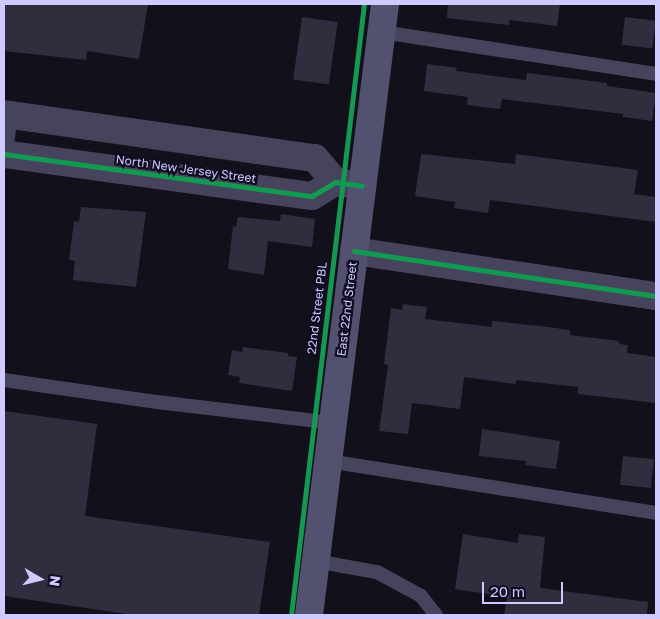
<!DOCTYPE html>
<html>
<head>
<meta charset="utf-8">
<style>
	body { margin:0 }
	#map { position:relative; width:660px; height:619px; overflow:hidden; background:#12101b; font-family:"Golos Text",sans-serif }
	div>[style] { position:absolute }
	.building>* { inset:0; background:#302d3e; transform-origin:0 0 }
	.lane>* { height:14px; margin:-7px; padding:0 7px; transform-origin:7px; border-radius:7px; background:#45445c }
	.street>* { height:28px; margin:-14px; padding:0 14px; transform-origin:14px; border-radius:14px; background:#45445c }
	.secondary>* { height:28px; margin:-14px; padding:0 14px; transform-origin:14px; border-radius:14px; background:#52516f }
	.cycleway>* { height:5px; margin:-2.5px; padding:0 2.5px; transform-origin:2.5px; border-radius:2.5px; background:#139951 }
	span { translate:-50% -50%; white-space:nowrap; text-align:center; line-height:1.15; -webkit-text-stroke:4.5px #0f0c1f; paint-order:stroke }
	.street-label { font-size:12px; color:#cfcaff }
	.frame { position:absolute; inset:0; border:5px solid #cfcaff; pointer-events:none }
	.north { position:absolute; left:15px; top:554px; width:50px; height:50px; -webkit-text-stroke:4px #0f0c1f; paint-order:stroke; rotate:98deg; font-size:14px; font-weight:700; line-height:20px; text-align:center; color:#cfcaff }
	.north::after { content:''; display:block; margin:auto; width:18px; height:22px; background:#cfcaff; clip-path:polygon(50% 0,100% 100%,50% 72%,0 100%) }
	.scale { position:absolute; left:482px; top:582px; width:81px; height:22px; box-sizing:border-box; border:2px solid #cfcaff; border-top:0; padding-left:6px; font-size:15px; line-height:18px; white-space:nowrap; color:#cfcaff; -webkit-text-stroke:4px #0f0c1f; paint-order:stroke }
</style>
</head>
<body>
<div id="map">
	<div class="building">
		<i style="clip-path:polygon(4px 4px,148px 4px,139px 59px,87px 51px,86px 60px,4px 51px)"></i>
		<i style="clip-path:polygon(448px 4px,560px 4px,557px 26px,510px 20px,509px 25px,447px 18px)"></i>
		<i style="left:302px;top:17px;width:36px;height:63px;rotate:8deg"></i>
		<i style="left:625px;top:17px;width:31px;height:28px;rotate:7deg"></i>
		<i style="clip-path:polygon(427px 64px,457px 68px,456px 71px,526px 80px,527px 73px,607px 83px,607px 86px,656px 93px,652px 121px,623px 117px,623px 114px,502px 99px,500px 109px,467px 105px,468px 97px,424px 91px)"></i>
		<i style="clip-path:polygon(421px 154px,515px 164px,516px 154px,638px 170px,634px 194px,656px 197px,656px 222px,490px 200px,488px 213px,454px 208px,455px 202px,415px 196px)"></i>
		<i style="clip-path:polygon(81px 207px,146px 212px,136px 287px,73px 280px,75px 261px,69px 260px,74px 221px,79px 222px)"></i>
		<i style="clip-path:polygon(281px 214px,315px 219px,312px 247px,268px 241px,264px 275px,228px 269px,233px 226px,236px 227px,238px 217px,280px 221px)"></i>
		<i style="clip-path:polygon(403px 304px,427px 307px,425px 319px,492px 327px,492px 321px,541px 326px,570px 330px,570px 335px,619px 341px,619px 344px,628px 345px,627px 353px,656px 357px,656px 403px,578px 394px,578px 387px,516px 380px,516px 384px,464px 377px,460px 409px,412px 403px,408px 434px,379px 431px,388px 365px,384px 364px,391px 308px,402px 310px)"></i>
		<i style="clip-path:polygon(243px 347px,288px 353px,288px 356px,297px 357px,292px 391px,239px 383px,240px 377px,228px 375px,232px 350px,242px 352px)"></i>
		<i style="clip-path:polygon(4px 411px,97px 424px,85px 516px,270px 542px,259px 615px,134px 615px,4px 596px)"></i>
		<i style="clip-path:polygon(482px 429px,560px 441px,556px 469px,525px 465px,526px 461px,479px 456px)"></i>
		<i style="left:623px;top:456px;width:31px;height:29px;rotate:6deg"></i>
		<i style="clip-path:polygon(463px 534px,518px 543px,519px 534px,545px 537px,540px 588px,648px 602px,647px 615px,504px 615px,507px 597px,455px 589px)"></i>
	</div>
	<div class="lane">
		<i style="left:382px;top:32px;width:277px;rotate:8.7deg"></i>
		<i style="left:6px;top:154px;width:39px;rotate:-83deg"></i>
		<i style="left:4px;top:380px;width:155px;rotate:8.2deg"></i>
		<i style="left:157px;top:402px;width:176px;rotate:6.8deg"></i>
		<i style="left:328px;top:461px;width:332px;rotate:9deg"></i>
		<i style="left:315px;top:561px;width:63px;rotate:10.1deg"></i>
		<i style="left:377px;top:572px;width:50px;rotate:28.6deg"></i>
		<i style="left:421px;top:596px;width:24px;rotate:52deg"></i>
	</div>
	<div class="street">
		<i style="left:4px;top:114px;width:314px;rotate:8.1deg"></i>
		<i style="left:315px;top:158px;width:31px;rotate:50deg"></i>
		<i style="left:4px;top:154px;width:311px;rotate:7.8deg"></i>
		<i style="left:312px;top:196px;width:27px;rotate:-31deg"></i>
		<i style="left:335px;top:182px;width:27px;rotate:8deg"></i>
		<i style="left:354px;top:251px;width:305px;rotate:8.5deg"></i>
	</div>
	<div class="secondary">
		<i style="left:309px;top:615px;width:616px;rotate:-82.91deg"></i>
	</div>
	<div class="cycleway">
		<i style="left:4px;top:154px;width:311px;rotate:7.8deg"></i>
		<i style="left:312px;top:196px;width:27px;rotate:-31deg"></i>
		<i style="left:335px;top:182px;width:27px;rotate:8deg"></i>
		<i style="left:354px;top:251px;width:305px;rotate:8.5deg"></i>
		<i style="left:291px;top:615px;width:615px;rotate:-83.19deg"></i>
	</div>
	<div class="street-label">
		<span style="left:186px;top:169px;rotate:8deg">North New Jersey Street</span>
		<span style="left:317px;top:308px;rotate:-83deg">22nd Street PBL</span>
		<span style="left:347px;top:309px;rotate:-83deg">East 22nd Street</span>
	</div>
	<div class="frame"></div>
	<div class="north">N</div>
	<div class="scale">20 m</div>
</div>
</body>
</html>
